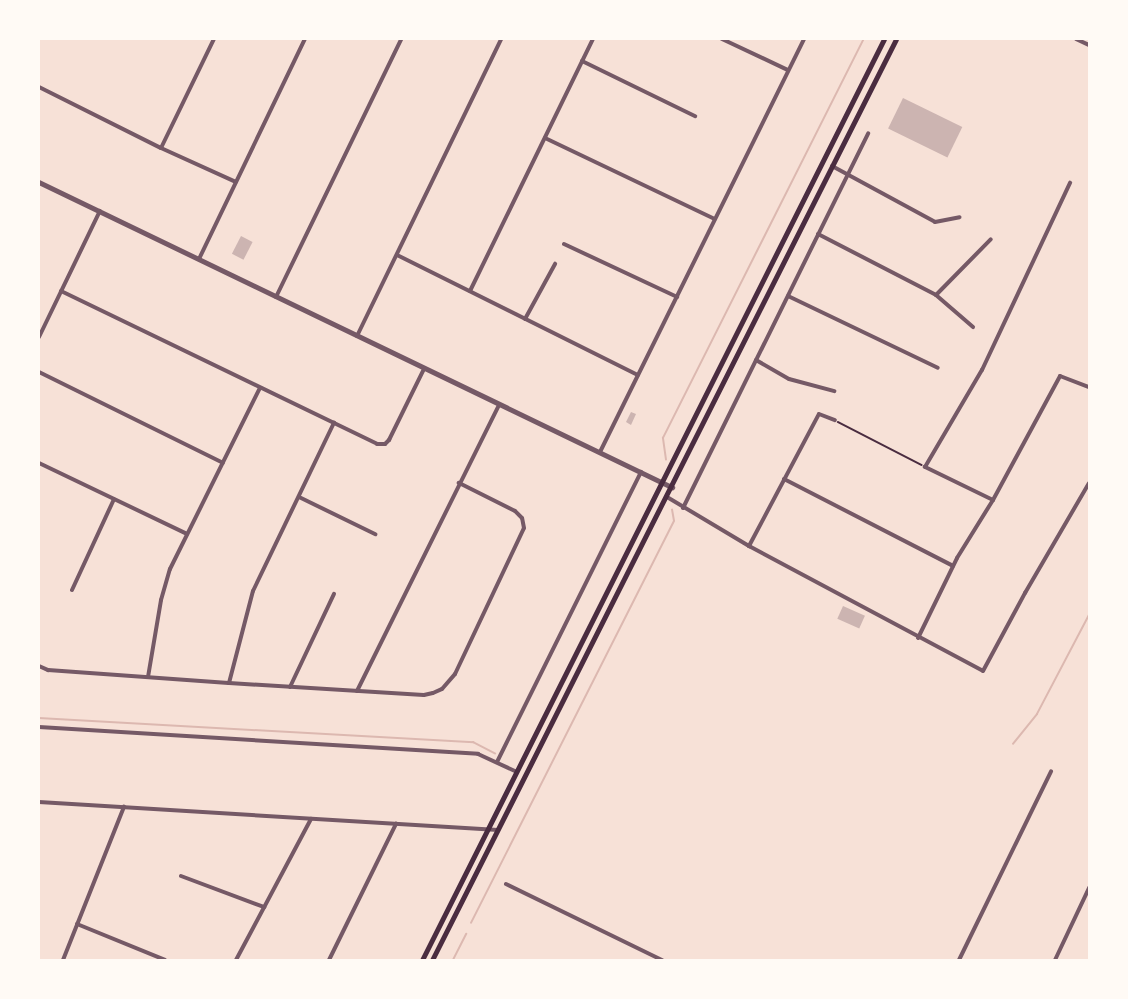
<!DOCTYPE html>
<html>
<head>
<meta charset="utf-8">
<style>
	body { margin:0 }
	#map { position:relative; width:1128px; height:999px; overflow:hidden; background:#f7e1d7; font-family:"PT Sans",sans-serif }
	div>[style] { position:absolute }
	.stream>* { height:1.5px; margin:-0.75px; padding:0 0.75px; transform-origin:0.75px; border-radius:0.75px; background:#dcb8b0 }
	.building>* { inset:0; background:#ccb4b1; transform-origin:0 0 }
	.path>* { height:1.5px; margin:-0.75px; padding:0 0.75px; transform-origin:0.75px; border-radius:0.75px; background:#4a2c40 }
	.minor>* { height:4px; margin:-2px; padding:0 2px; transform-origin:2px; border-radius:2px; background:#755966 }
	.tertiary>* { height:4.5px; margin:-2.25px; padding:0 2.25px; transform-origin:2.25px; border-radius:2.25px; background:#755966 }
	.primary>* { height:5px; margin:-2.5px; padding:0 2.5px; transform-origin:2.5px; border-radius:2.5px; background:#4a2c40 }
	span { translate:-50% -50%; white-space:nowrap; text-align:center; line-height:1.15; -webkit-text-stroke:6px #fffaf5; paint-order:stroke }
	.frame { position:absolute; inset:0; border:40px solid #fffaf5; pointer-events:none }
</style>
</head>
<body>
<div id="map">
	<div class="stream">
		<i style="left:666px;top:460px;width:22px;rotate:-98deg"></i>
		<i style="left:663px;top:438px;width:447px;rotate:-63.3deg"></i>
		<i style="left:39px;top:718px;width:435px;rotate:3.2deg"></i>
		<i style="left:473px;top:742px;width:25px;rotate:27deg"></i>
		<i style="left:1013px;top:744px;width:38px;rotate:-51deg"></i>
		<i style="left:1037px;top:714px;width:112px;rotate:-62.3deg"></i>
		<i style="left:471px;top:923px;width:450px;rotate:-63.2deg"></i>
		<i style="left:674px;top:521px;width:11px;rotate:-100deg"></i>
		<i style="left:453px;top:960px;width:29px;rotate:-63deg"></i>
	</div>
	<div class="building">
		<i style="left:903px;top:98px;width:66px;height:34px;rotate:26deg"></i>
		<i style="left:241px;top:236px;width:13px;height:20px;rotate:27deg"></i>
		<i style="clip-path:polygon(631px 412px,636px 414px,631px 425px,626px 422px)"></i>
		<i style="left:843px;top:606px;width:24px;height:14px;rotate:24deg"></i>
	</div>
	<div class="path">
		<i style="left:838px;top:422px;width:94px;rotate:27.1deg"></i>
	</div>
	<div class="minor">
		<i style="left:722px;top:39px;width:73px;rotate:25.2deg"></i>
		<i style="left:1076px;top:39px;width:14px;rotate:25deg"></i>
		<i style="left:582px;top:61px;width:126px;rotate:26deg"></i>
		<i style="left:39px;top:87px;width:136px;rotate:26.6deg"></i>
		<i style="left:161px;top:148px;width:82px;rotate:24.4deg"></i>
		<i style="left:545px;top:138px;width:188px;rotate:25.5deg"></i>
		<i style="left:161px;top:148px;width:121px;rotate:-64.1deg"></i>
		<i style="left:832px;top:166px;width:117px;rotate:28.5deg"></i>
		<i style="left:935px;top:222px;width:25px;rotate:-11deg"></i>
		<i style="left:818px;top:234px;width:133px;rotate:27.3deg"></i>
		<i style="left:936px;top:295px;width:49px;rotate:40.9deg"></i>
		<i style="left:564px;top:244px;width:125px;rotate:25.1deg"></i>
		<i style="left:397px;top:255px;width:269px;rotate:26.5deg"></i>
		<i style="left:199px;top:259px;width:244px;rotate:-64.3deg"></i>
		<i style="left:61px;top:291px;width:351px;rotate:25.8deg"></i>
		<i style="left:377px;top:444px;width:8px"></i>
		<i style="left:385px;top:444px;width:6px;rotate:-45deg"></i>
		<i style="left:389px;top:440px;width:79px;rotate:-63.8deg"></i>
		<i style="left:470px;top:291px;width:280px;rotate:-64deg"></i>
		<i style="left:936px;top:295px;width:78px;rotate:-45.5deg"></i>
		<i style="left:788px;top:296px;width:166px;rotate:25.6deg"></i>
		<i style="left:276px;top:297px;width:287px;rotate:-64.1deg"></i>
		<i style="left:525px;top:319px;width:63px;rotate:-61.4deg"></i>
		<i style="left:357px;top:336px;width:330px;rotate:-64.1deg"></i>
		<i style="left:39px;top:337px;width:140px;rotate:-64.2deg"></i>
		<i style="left:756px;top:360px;width:38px;rotate:30deg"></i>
		<i style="left:789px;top:379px;width:47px;rotate:14.9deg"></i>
		<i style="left:39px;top:372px;width:205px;rotate:26.3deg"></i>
		<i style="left:600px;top:452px;width:461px;rotate:-63.7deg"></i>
		<i style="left:39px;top:463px;width:164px;rotate:25.6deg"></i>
		<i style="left:784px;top:479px;width:190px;rotate:27.2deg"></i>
		<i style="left:299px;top:497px;width:85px;rotate:26deg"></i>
		<i style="left:667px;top:497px;width:96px;rotate:30.9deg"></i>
		<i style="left:749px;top:546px;width:265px;rotate:28.1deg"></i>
		<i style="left:983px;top:671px;width:89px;rotate:-61.7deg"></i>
		<i style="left:1025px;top:593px;width:127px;rotate:-59.8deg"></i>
		<i style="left:993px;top:500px;width:76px;rotate:-154.1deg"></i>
		<i style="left:925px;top:467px;width:113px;rotate:-59.6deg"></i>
		<i style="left:982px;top:370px;width:207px;rotate:-64.8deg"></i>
		<i style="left:683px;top:508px;width:418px;rotate:-63.7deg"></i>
		<i style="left:749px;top:546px;width:149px;rotate:-62.1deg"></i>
		<i style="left:819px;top:414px;width:17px;rotate:21deg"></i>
		<i style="left:72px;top:590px;width:100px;rotate:-65.2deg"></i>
		<i style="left:918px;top:638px;width:89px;rotate:-64deg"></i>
		<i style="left:957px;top:558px;width:68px;rotate:-58.2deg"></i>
		<i style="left:993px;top:500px;width:141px;rotate:-61.6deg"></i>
		<i style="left:1060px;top:376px;width:31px;rotate:21deg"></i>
		<i style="left:39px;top:666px;width:10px;rotate:24deg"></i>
		<i style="left:48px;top:670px;width:181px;rotate:4.1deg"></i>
		<i style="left:229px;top:683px;width:195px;rotate:3.5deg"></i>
		<i style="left:424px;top:695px;width:9px;rotate:-13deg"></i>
		<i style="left:433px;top:693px;width:10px;rotate:-24deg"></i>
		<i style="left:442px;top:689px;width:20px;rotate:-49deg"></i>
		<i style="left:455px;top:674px;width:161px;rotate:-64.7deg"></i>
		<i style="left:524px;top:528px;width:10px;rotate:-101deg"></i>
		<i style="left:522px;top:518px;width:10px;rotate:-135deg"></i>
		<i style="left:515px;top:511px;width:63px;rotate:-153.4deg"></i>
		<i style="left:148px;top:677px;width:78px;rotate:-80.4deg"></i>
		<i style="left:161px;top:600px;width:32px;rotate:-74deg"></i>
		<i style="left:170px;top:569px;width:202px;rotate:-63.6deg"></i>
		<i style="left:229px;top:683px;width:95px;rotate:-75.4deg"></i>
		<i style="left:253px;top:591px;width:187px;rotate:-64.3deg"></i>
		<i style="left:290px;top:687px;width:103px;rotate:-64.7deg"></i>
		<i style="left:357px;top:691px;width:319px;rotate:-63.6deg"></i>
		<i style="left:39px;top:727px;width:440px;rotate:3.5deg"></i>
		<i style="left:478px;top:754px;width:43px;rotate:24.8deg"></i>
		<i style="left:497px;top:762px;width:324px;rotate:-63.6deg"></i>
		<i style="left:39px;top:802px;width:460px;rotate:3.5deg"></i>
		<i style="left:181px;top:876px;width:89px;rotate:20.5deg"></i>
		<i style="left:506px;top:884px;width:174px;rotate:26deg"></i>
		<i style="left:77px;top:924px;width:95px;rotate:22.2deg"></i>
		<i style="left:63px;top:960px;width:165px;rotate:-68.3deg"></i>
		<i style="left:236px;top:960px;width:160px;rotate:-62deg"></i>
		<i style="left:329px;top:960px;width:152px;rotate:-63.8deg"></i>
		<i style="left:959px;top:960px;width:210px;rotate:-64deg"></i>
		<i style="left:1055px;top:960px;width:80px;rotate:-64.7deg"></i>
	</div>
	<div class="tertiary">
		<i style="left:39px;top:182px;width:703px;rotate:25.73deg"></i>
	</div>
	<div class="primary">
		<i style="left:422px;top:960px;width:1030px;rotate:-63.36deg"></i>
		<i style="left:432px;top:960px;width:1031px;rotate:-63.26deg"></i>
	</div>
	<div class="frame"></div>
</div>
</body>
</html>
